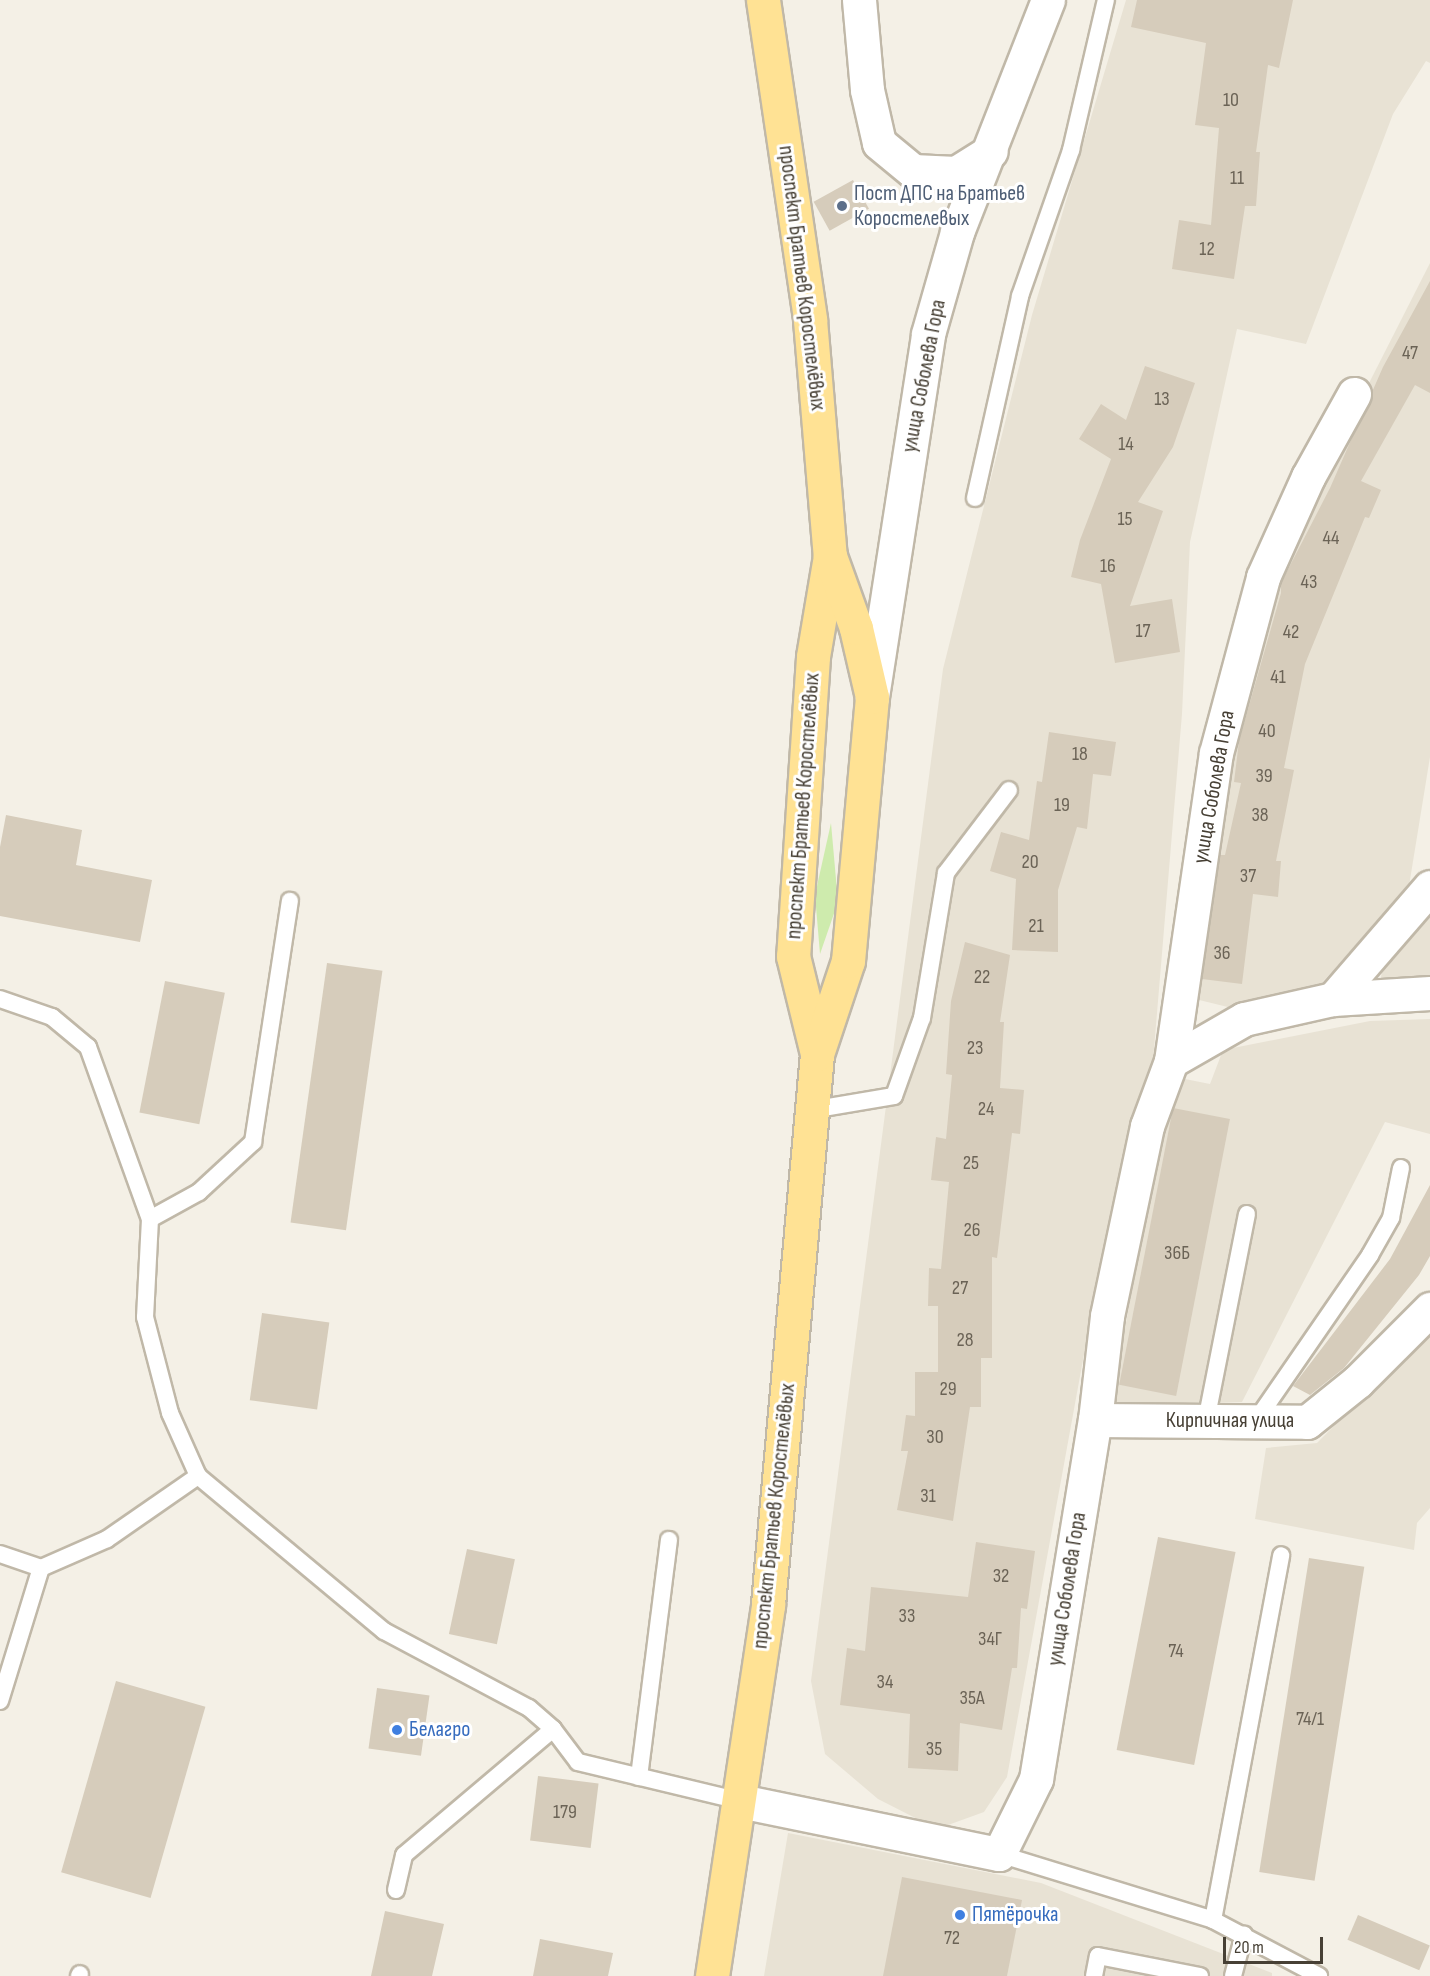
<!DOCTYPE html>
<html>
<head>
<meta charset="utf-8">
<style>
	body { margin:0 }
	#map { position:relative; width:1430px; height:1976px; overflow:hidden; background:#f4f0e6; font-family:"Sofia Sans Condensed",sans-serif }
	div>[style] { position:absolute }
	.residential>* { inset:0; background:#e8e2d4 }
	.green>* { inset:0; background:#ceebad }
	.building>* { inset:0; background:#d6ccbb; transform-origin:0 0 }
	.roads { filter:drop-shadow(2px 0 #c0b8a8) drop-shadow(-2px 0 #c0b8a8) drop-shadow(0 2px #c0b8a8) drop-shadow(0 -2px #c0b8a8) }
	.service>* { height:16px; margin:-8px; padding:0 8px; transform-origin:8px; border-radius:8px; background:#fff }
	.minor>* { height:33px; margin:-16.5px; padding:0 16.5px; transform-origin:16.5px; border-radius:16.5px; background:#fff }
	.tertiary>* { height:33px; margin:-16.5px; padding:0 16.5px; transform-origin:16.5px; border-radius:16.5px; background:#fff }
	.primary>* { height:33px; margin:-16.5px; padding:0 16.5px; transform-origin:16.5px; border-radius:16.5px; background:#ffe294 }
	.dots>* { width:16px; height:16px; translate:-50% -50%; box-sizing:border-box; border:3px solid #fff; border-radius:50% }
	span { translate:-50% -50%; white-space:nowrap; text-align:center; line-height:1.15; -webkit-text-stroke:6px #fff; paint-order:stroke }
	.number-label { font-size:20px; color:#6b6356 }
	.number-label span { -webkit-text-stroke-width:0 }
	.service-label { font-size:22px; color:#4e5e75 }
	.left { translate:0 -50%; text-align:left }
	.street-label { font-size:22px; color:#474035 }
	.shop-label { font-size:22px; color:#366cbe }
	.scale { position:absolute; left:1223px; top:1937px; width:100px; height:27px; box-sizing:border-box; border:3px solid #474035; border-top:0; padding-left:8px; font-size:18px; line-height:21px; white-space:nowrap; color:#474035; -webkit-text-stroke:4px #fff; paint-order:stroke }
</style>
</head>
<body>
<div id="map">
	<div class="residential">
		<i style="clip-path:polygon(1126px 0,1430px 0,1430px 63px,1426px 61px,1393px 114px,1306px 344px,1237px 329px,1190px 542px,1182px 714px,1153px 1061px,1101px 1261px,1007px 1777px,984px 1812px,937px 1829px,878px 1799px,825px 1754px,811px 1681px,943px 669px,1032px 315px)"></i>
		<i style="clip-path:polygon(1430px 263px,1430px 757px,1409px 886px,1319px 986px,1240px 1010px,1191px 998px,1212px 847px,1273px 572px)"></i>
		<i style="clip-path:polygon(1430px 917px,1430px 982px,1380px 985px,1382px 970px)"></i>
		<i style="clip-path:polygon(1430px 1019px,1430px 1134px,1385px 1122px,1242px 1402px,1111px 1407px,1164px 1110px,1185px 1079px,1210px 1084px,1223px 1050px,1370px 1021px)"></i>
		<i style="clip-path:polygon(1430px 1329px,1430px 1508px,1417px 1523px,1414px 1550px,1255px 1519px,1266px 1448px,1317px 1443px)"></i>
		<i style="clip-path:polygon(788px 1833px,1041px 1883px,1272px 1973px,1272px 1976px,764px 1976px)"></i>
	</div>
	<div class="green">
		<i style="clip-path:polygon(831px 823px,838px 902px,820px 954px,815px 895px)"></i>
	</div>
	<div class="building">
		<i style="clip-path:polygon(1137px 0,1293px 0,1279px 68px,1268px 65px,1256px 152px,1260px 152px,1256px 206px,1245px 206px,1234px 279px,1172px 269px,1179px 220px,1211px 225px,1219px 128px,1195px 125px,1206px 43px,1131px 27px)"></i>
		<i style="left:853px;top:180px;width:33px;height:45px;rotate:61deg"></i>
		<i style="clip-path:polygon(1430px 281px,1430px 393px,1415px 385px,1361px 481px,1381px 490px,1369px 518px,1365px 517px,1305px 664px,1284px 768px,1294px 770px,1276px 861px,1281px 861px,1278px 897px,1253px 894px,1242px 984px,1202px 979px,1220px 855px,1225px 855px,1241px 783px,1234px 782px,1239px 741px,1281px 593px,1281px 583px,1330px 488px,1383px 367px)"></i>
		<i style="clip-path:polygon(1145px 366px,1195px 383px,1173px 447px,1138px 502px,1163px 511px,1130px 606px,1172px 599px,1180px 652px,1115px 663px,1101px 584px,1071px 577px,1080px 540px,1111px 459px,1079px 439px,1101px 404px,1126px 420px)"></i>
		<i style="clip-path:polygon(1049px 732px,1116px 742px,1111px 776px,1093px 774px,1087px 829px,1077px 827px,1058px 890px,1058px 952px,1012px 950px,1016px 879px,990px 871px,1001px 832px,1029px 840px,1037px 781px,1042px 782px)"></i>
		<i style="clip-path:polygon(6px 815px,82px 830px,76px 865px,152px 880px,140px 942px,0 916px,0 847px)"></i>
		<i style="clip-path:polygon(965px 942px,1010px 955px,1000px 1022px,1004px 1022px,1000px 1088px,1024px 1090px,1020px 1134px,1012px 1133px,997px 1258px,992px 1257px,992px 1358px,981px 1358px,981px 1407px,970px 1407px,953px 1521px,897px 1510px,908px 1451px,901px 1451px,906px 1415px,915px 1416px,915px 1372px,938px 1372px,938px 1306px,928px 1306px,929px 1268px,941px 1269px,949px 1182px,931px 1180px,936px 1137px,946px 1139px,952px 1075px,946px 1074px,951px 1001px)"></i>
		<i style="left:327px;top:963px;width:56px;height:262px;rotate:8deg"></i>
		<i style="left:165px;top:981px;width:61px;height:134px;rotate:11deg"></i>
		<i style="left:1173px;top:1108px;width:58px;height:282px;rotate:11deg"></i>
		<i style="clip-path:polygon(1430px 1185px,1430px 1256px,1419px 1275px,1344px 1368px,1310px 1395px,1293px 1386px,1390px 1259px)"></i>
		<i style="left:262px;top:1313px;width:68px;height:88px;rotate:8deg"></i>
		<i style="left:1158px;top:1537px;width:79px;height:217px;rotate:11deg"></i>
		<i style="clip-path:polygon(976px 1542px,1035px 1551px,1027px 1609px,1021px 1608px,1017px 1668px,1012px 1668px,1002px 1730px,960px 1723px,958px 1771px,908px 1768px,910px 1714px,840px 1705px,847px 1648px,865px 1651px,871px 1587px,968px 1597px)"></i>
		<i style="left:467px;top:1549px;width:49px;height:87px;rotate:12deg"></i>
		<i style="left:1309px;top:1558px;width:56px;height:318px;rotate:9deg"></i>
		<i style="left:116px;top:1681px;width:93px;height:199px;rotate:16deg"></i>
		<i style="left:377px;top:1688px;width:53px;height:61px;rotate:8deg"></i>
		<i style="left:538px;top:1776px;width:61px;height:65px;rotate:7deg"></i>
		<i style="clip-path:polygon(902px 1877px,1022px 1900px,1007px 1976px,883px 1976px)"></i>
		<i style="clip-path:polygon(385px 1911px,444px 1924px,432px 1976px,371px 1976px)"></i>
		<i style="left:1358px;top:1915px;width:78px;height:27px;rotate:23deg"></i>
		<i style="clip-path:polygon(540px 1939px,613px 1953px,608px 1976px,533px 1976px)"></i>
	</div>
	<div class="roads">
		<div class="service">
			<i style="left:975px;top:498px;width:207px;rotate:-77.4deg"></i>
			<i style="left:1020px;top:296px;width:155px;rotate:-70.7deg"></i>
			<i style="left:1071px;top:150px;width:154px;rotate:-76.9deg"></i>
			<i style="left:0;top:999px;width:55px;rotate:19.1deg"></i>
			<i style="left:52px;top:1017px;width:47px;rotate:39.8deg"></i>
			<i style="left:88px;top:1047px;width:183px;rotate:70.2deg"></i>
			<i style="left:150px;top:1219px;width:98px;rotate:92.9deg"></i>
			<i style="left:145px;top:1317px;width:99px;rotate:75.4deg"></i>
			<i style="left:170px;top:1413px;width:69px;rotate:66deg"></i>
			<i style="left:198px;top:1476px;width:242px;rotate:39.8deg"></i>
			<i style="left:384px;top:1631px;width:164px;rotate:28deg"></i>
			<i style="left:529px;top:1708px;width:32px;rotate:41deg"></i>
			<i style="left:553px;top:1729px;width:41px;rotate:52.9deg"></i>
			<i style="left:578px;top:1762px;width:167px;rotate:13.5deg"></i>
			<i style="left:811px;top:1110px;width:84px;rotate:-9.6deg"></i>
			<i style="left:894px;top:1096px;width:83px;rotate:-70.3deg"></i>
			<i style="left:922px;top:1018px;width:147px;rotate:-80.6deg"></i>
			<i style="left:946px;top:873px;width:104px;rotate:-52.8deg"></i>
			<i style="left:150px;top:1219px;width:56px;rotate:-28.9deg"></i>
			<i style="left:199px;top:1192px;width:74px;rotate:-42.8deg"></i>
			<i style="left:253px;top:1142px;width:244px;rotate:-81.3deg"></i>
			<i style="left:1206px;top:1421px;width:211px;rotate:-78.8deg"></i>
			<i style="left:1255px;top:1422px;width:203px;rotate:-55.4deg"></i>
			<i style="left:1370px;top:1255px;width:43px;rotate:-60.4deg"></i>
			<i style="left:1391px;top:1218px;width:51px;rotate:-78.7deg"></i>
			<i style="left:0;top:1554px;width:43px;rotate:18.9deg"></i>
			<i style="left:0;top:1701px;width:139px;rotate:-72.9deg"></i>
			<i style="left:41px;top:1568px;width:72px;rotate:-23.7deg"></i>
			<i style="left:107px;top:1539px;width:111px;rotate:-34.7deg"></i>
			<i style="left:639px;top:1777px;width:239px;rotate:-82.8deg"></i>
			<i style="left:999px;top:1854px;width:224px;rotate:17.1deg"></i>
			<i style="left:1213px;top:1920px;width:120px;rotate:27.8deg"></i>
			<i style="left:396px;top:1890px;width:36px;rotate:-77deg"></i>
			<i style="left:404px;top:1855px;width:195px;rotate:-40.2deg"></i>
			<i style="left:1213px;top:1920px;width:371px;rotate:-79.4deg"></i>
			<i style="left:79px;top:1976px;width:2px;rotate:-63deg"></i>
			<i style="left:1094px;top:1976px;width:20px;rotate:-79deg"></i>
			<i style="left:1098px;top:1956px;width:104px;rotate:11.1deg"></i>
			<i style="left:1233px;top:1976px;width:43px;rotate:-75.3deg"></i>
		</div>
		<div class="minor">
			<i style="left:1333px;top:999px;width:148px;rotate:-49.1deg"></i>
			<i style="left:1171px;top:1061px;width:84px;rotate:-29.9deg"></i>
			<i style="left:1244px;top:1019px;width:91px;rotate:-12.7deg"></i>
			<i style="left:1333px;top:999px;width:97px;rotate:-3.5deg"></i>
			<i style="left:1095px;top:1420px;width:212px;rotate:0.5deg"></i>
			<i style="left:1307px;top:1422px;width:65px;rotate:-38.8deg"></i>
			<i style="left:1358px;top:1381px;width:102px;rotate:-45deg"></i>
			<i style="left:740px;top:1801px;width:264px;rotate:11.6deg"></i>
			<i style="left:999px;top:1854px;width:84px;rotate:-63.7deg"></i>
			<i style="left:1036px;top:1779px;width:364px;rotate:-80.7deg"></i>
			<i style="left:1095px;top:1420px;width:105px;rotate:-83.4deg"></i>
			<i style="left:1107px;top:1316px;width:194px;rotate:-78.1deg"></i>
			<i style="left:1147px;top:1126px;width:69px;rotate:-69.7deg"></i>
			<i style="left:1171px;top:1061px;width:311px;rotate:-81.7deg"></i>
			<i style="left:1216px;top:753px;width:182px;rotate:-75deg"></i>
			<i style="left:1263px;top:577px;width:110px;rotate:-65.8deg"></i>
			<i style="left:1308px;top:477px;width:95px;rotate:-61deg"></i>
		</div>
		<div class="tertiary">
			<i style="left:859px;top:0;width:90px;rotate:84.9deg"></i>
			<i style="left:867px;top:90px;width:54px;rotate:77.2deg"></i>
			<i style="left:879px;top:143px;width:44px;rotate:39.5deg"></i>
			<i style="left:913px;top:171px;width:43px;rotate:2.7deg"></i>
			<i style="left:956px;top:173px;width:41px;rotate:-32.2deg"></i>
			<i style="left:872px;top:697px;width:367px;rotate:-81.2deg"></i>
			<i style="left:928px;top:334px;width:106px;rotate:-74.1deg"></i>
			<i style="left:957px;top:232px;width:249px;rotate:-68.6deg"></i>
		</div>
		<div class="primary">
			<i style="left:763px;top:0;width:323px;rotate:81.6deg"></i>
			<i style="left:810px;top:320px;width:237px;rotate:85.2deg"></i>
			<i style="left:830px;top:556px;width:102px;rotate:99.6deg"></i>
			<i style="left:813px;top:657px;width:300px;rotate:93.8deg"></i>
			<i style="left:793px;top:956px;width:101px;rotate:76.2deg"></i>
			<i style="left:712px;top:1976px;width:376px;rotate:-81.4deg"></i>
			<i style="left:768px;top:1604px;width:552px;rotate:-84.91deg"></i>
			<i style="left:817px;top:1054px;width:98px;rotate:-71.6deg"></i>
			<i style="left:848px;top:961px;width:265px;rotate:-84.8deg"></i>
			<i style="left:872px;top:697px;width:71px;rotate:-103.1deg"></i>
			<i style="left:856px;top:628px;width:77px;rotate:-109.9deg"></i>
		</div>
	</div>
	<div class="dots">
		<i style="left:842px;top:206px;background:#5c6f8a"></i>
		<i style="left:397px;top:1730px;background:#3f7fe0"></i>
		<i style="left:960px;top:1915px;background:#3f7fe0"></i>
	</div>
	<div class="number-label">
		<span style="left:1231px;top:100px">10</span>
		<span style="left:1237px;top:178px">11</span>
		<span style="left:1207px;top:249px">12</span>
		<span style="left:1410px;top:353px">47</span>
		<span style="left:1162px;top:399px">13</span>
		<span style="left:1126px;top:444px">14</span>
		<span style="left:1125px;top:519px">15</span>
		<span style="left:1331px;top:538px">44</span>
		<span style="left:1108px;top:566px">16</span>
		<span style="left:1309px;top:582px">43</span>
		<span style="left:1143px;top:631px">17</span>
		<span style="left:1291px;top:632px">42</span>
		<span style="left:1278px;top:677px">41</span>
		<span style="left:1267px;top:731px">40</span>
		<span style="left:1080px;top:754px">18</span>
		<span style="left:1264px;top:776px">39</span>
		<span style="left:1062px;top:805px">19</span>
		<span style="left:1260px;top:815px">38</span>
		<span style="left:1030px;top:862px">20</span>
		<span style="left:1248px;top:876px">37</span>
		<span style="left:1036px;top:926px">21</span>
		<span style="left:1222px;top:953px">36</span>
		<span style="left:982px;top:977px">22</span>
		<span style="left:975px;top:1048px">23</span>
		<span style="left:986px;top:1109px">24</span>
		<span style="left:971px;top:1163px">25</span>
		<span style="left:972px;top:1230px">26</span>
		<span style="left:1177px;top:1253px">36Б</span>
		<span style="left:960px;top:1288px">27</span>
		<span style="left:965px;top:1340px">28</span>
		<span style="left:948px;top:1389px">29</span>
		<span style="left:935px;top:1437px">30</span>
		<span style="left:928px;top:1496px">31</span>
		<span style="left:1001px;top:1576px">32</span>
		<span style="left:907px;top:1616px">33</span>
		<span style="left:990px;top:1639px">34Г</span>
		<span style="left:1176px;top:1651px">74</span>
		<span style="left:885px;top:1682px">34</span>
		<span style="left:972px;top:1698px">35А</span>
		<span style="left:1310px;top:1719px">74/1</span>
		<span style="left:934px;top:1749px">35</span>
		<span style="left:565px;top:1812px">179</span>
		<span style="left:952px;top:1938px">72</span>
	</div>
	<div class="service-label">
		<span class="left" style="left:854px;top:206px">Пост ДПС на Братьев<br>Коростелевых</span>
	</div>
	<div class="street-label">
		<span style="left:802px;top:278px;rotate:83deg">проспект Братьев Коростелёвых</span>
		<span style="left:924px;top:376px;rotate:-79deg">улица Соболева Гора</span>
		<span style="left:1214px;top:787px;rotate:-80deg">улица Соболева Гора</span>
		<span style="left:803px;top:806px;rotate:-86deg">проспект Братьев Коростелёвых</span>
		<span style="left:1230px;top:1421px">Кирпичная улица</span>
		<span style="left:774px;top:1516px;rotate:-84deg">проспект Братьев Коростелёвых</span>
		<span style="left:1067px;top:1589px;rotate:-81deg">улица Соболева Гора</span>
	</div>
	<div class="shop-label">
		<span class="left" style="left:409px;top:1730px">Белагро</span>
		<span class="left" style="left:972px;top:1915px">Пятёрочка</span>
	</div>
	<div class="scale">20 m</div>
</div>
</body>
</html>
